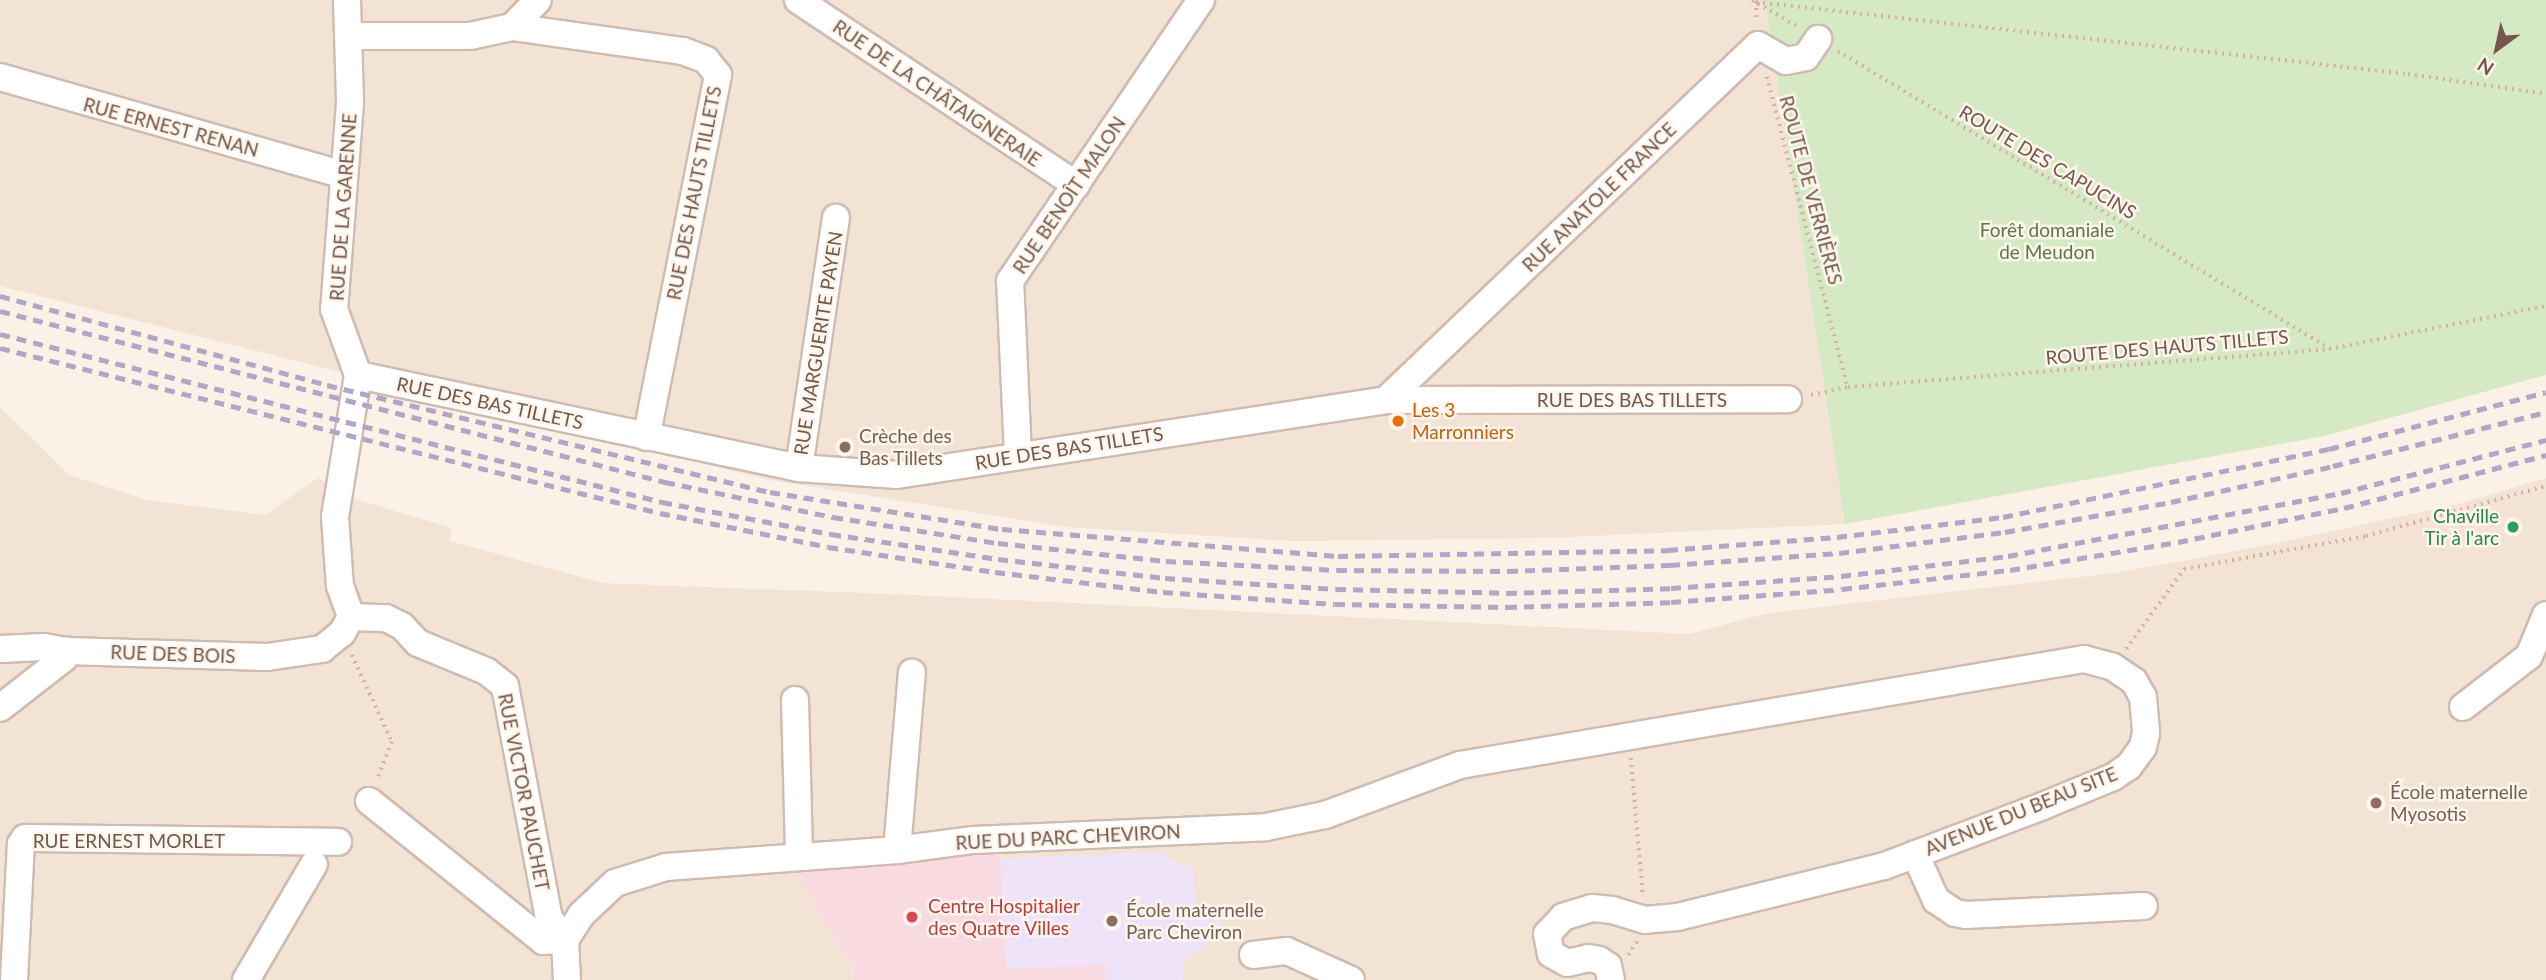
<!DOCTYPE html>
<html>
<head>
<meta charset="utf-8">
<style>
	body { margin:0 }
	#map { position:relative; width:2546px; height:980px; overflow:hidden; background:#fbf1e6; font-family:Lato,sans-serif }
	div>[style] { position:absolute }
	.residential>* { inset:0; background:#f3e3d5 }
	.education>* { inset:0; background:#eee3f8 }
	.medical>* { inset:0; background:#f9dae0 }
	.green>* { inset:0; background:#d6e9c5 }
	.path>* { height:3.5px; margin-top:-1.75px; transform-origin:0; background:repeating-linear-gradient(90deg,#d5b1a2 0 2px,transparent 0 7px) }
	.roads { filter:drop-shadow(2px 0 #cfbbb0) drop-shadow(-2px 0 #cfbbb0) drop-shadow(0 2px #cfbbb0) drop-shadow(0 -2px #cfbbb0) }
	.minor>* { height:26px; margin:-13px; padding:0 13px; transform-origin:13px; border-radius:13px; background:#fff }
	.rail>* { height:5px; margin-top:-2.5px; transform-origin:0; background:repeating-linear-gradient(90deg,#b3a5c5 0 10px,transparent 0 17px) }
	.dots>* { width:19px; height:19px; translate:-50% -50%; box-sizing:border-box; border:4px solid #fef6ec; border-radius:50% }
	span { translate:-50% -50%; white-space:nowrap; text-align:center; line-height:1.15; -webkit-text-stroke:5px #fef6ec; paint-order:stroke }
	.street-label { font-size:19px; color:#74574c }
	.park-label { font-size:19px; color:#587944 }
	.food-label { font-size:19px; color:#c56008 }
	.left { translate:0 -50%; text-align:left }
	.education-label { font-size:19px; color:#785e54 }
	.leisure-label { font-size:19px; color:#27864d }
	.right { translate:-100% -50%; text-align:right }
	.health-label { font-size:19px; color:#be3a42 }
	.north { position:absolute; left:2462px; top:14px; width:70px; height:70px; -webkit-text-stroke:5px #fef6ec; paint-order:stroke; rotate:213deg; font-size:19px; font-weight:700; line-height:28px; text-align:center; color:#74574c }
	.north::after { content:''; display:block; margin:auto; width:24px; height:32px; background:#74574c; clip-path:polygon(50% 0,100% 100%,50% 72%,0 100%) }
</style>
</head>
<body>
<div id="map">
	<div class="residential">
		<i style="clip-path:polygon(0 0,1765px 0,1845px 524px,1550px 538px,1292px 541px,1067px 527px,769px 480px,0 286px)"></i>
		<i style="clip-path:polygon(0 407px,69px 475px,147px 500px,265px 515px,318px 478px,351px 498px,452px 528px,450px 541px,602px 583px,891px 594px,1689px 634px,1769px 613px,2115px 573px,2268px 545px,2462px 503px,2546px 478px,2546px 980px,0 980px)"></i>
	</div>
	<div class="education">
		<i style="clip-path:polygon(1165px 852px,1166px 860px,1178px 860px,1179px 867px,1192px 866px,1196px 907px,1221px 906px,1221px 934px,1184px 961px,1183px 980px,1105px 980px,1104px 965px,1006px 969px,1000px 859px)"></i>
	</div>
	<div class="medical">
		<i style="clip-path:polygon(1000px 851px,1006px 969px,1105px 965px,1105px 980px,853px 980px,855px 972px,792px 868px)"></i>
	</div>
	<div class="green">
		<i style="clip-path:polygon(1765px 0,2546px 0,2546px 375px,2324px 436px,1845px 524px)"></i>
	</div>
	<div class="path">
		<i style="left:1752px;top:0;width:54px;rotate:29.9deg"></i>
		<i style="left:1756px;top:1px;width:21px;rotate:87deg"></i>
		<i style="left:1756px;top:2px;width:656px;rotate:6.3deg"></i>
		<i style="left:2408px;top:74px;width:139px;rotate:8.2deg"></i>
		<i style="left:1838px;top:51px;width:574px;rotate:31.17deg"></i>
		<i style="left:1767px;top:77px;width:320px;rotate:75.4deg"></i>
		<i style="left:1811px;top:395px;width:38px;rotate:-12deg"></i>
		<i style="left:1848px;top:387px;width:482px;rotate:-4.5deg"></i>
		<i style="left:2329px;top:349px;width:221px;rotate:-11.2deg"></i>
		<i style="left:2126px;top:649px;width:99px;rotate:-54.1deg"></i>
		<i style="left:2184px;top:569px;width:185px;rotate:-10.3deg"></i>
		<i style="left:2366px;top:536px;width:187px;rotate:-15.5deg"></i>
		<i style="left:352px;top:655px;width:96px;rotate:65.3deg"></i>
		<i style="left:392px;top:742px;width:41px;rotate:111.5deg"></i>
		<i style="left:1631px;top:758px;width:139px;rotate:85deg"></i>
		<i style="left:1628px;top:955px;width:17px;rotate:-57deg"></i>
	</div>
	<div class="roads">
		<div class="minor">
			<i style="left:347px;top:0;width:103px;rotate:88.3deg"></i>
			<i style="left:350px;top:103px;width:207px;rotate:94.4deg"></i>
			<i style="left:334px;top:309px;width:70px;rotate:70deg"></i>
			<i style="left:358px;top:375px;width:144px;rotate:99.2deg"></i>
			<i style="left:335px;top:517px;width:69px;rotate:85.9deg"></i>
			<i style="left:340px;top:586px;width:33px;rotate:70deg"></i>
			<i style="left:798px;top:0;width:334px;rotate:33.6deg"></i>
			<i style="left:512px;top:27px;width:37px;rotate:-46deg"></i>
			<i style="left:348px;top:36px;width:122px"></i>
			<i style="left:470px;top:36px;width:43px;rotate:-12.1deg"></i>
			<i style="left:512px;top:27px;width:173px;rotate:8deg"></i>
			<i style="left:683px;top:51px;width:25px;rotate:21deg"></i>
			<i style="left:706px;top:60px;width:19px;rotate:51deg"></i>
			<i style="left:718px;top:75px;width:369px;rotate:101.2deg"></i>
			<i style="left:0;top:77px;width:346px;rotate:15.9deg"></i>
			<i style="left:333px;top:172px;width:11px;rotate:-5deg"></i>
			<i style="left:358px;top:375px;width:451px;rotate:11.9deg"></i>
			<i style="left:799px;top:468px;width:98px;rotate:4.1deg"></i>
			<i style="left:897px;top:475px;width:495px;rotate:-8.7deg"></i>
			<i style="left:1386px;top:400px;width:402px;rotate:-0.1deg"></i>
			<i style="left:1386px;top:400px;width:514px;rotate:-43.66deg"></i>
			<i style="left:1758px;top:45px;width:32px;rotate:30deg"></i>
			<i style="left:1786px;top:61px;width:20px;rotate:-11deg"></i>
			<i style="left:1806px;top:57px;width:22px;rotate:-56deg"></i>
			<i style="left:1018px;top:455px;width:174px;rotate:-92.6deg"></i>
			<i style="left:1010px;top:281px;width:340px;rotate:-55.8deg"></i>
			<i style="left:799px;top:468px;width:253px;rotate:-81.6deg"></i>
			<i style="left:351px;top:617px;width:35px;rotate:2deg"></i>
			<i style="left:386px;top:618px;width:18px;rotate:27deg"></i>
			<i style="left:402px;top:626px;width:23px;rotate:47deg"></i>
			<i style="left:418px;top:643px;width:74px;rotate:22.4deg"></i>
			<i style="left:486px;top:671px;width:24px;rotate:38deg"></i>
			<i style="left:505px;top:686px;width:236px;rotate:79.3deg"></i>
			<i style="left:549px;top:918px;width:27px;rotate:54deg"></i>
			<i style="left:0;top:649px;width:44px;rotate:-2.6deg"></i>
			<i style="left:44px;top:647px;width:23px;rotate:10deg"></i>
			<i style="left:67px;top:651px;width:200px;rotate:1.7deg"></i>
			<i style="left:267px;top:657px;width:56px;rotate:-8.3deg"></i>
			<i style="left:322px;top:649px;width:26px;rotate:-39deg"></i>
			<i style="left:342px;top:633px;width:18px;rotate:-61deg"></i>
			<i style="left:795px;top:700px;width:156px;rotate:88.5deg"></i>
			<i style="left:2463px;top:707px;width:83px;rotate:-37.7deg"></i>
			<i style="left:2529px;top:656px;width:44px;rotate:-67.5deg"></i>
			<i style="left:0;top:708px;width:81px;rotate:-38deg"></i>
			<i style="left:64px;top:658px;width:8px;rotate:-67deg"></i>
			<i style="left:369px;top:801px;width:223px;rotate:38.8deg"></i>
			<i style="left:543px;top:941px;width:22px;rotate:-3deg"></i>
			<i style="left:897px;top:850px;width:178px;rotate:-85.2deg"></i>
			<i style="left:1915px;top:854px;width:51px;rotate:65.5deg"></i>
			<i style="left:1936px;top:900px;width:23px;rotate:34deg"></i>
			<i style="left:1955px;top:913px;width:11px;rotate:10deg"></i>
			<i style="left:1966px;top:915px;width:178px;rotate:-2.9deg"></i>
			<i style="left:1253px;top:955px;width:34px;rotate:-7deg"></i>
			<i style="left:1287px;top:951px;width:70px;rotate:24.4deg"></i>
			<i style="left:14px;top:980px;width:136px;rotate:-87.1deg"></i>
			<i style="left:21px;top:844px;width:7px;rotate:-56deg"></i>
			<i style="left:25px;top:838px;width:313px;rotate:0.7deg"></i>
			<i style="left:246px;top:980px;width:134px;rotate:-59.6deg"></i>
			<i style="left:567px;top:980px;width:40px;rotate:-92.9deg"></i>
			<i style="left:565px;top:940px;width:30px;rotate:-57deg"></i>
			<i style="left:581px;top:915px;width:47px;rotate:-43.3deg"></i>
			<i style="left:615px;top:883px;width:53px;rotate:-17.4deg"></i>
			<i style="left:666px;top:867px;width:232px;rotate:-4.2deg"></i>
			<i style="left:897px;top:850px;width:77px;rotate:-7.5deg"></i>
			<i style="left:973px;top:840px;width:293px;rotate:-2.5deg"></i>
			<i style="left:1266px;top:827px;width:60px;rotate:-11.5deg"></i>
			<i style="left:1325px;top:815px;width:144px;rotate:-20.3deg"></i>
			<i style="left:1460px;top:765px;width:633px;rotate:-9.64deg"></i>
			<i style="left:2084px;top:659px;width:30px;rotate:15deg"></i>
			<i style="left:2113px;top:667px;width:25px;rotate:34deg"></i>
			<i style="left:2134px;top:681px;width:18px;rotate:61deg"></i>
			<i style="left:2143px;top:697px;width:36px;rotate:85deg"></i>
			<i style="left:2146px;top:733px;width:14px;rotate:102deg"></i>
			<i style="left:2143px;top:747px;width:24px;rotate:126deg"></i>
			<i style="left:2129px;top:766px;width:19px;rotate:145deg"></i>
			<i style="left:2113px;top:777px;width:76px;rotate:157.5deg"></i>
			<i style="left:2043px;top:806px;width:170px;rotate:159.3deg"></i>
			<i style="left:1884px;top:866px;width:212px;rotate:166.1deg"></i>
			<i style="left:1678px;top:917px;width:33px;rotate:175deg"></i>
			<i style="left:1645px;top:920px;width:34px;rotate:-163deg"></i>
			<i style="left:1612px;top:910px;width:20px;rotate:-174deg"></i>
			<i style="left:1592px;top:908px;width:30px;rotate:163deg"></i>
			<i style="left:1563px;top:917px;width:23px;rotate:133deg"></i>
			<i style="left:1547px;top:934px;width:20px;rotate:79deg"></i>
			<i style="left:1551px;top:954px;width:18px;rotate:29deg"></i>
			<i style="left:1567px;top:963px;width:22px;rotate:-13deg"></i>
			<i style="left:1588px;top:958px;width:11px;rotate:10deg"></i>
			<i style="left:1599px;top:960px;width:11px;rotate:34deg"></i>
			<i style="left:1608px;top:966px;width:14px;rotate:78deg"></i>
		</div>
	</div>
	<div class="rail">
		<i style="left:0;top:296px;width:339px;rotate:15.2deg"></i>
		<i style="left:327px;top:385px;width:456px;rotate:13.6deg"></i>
		<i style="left:770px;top:492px;width:235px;rotate:9.1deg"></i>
		<i style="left:1002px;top:529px;width:337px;rotate:4.6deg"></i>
		<i style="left:1338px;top:556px;width:330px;rotate:-1deg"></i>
		<i style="left:1668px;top:550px;width:169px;rotate:-4.4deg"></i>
		<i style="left:1837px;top:537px;width:167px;rotate:-6.9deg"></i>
		<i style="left:2003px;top:517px;width:333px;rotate:-11.8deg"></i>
		<i style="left:2329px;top:449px;width:224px;rotate:-14.7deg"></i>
		<i style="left:0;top:311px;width:687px;rotate:14.42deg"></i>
		<i style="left:665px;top:482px;width:172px;rotate:11.8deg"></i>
		<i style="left:833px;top:517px;width:167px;rotate:9deg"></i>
		<i style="left:998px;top:543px;width:169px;rotate:6.1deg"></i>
		<i style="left:1166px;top:561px;width:171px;rotate:3deg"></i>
		<i style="left:1337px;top:570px;width:171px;rotate:0.3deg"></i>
		<i style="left:1508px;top:571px;width:162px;rotate:-2.1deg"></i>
		<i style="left:1670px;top:565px;width:169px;rotate:-4.1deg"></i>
		<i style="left:1839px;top:553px;width:167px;rotate:-7.2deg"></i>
		<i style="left:2005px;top:532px;width:169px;rotate:-10.2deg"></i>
		<i style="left:2171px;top:502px;width:166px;rotate:-12.5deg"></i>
		<i style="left:2333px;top:466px;width:220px;rotate:-14.2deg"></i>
		<i style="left:0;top:334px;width:683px;rotate:14.24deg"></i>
		<i style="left:662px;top:502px;width:172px;rotate:10.7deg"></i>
		<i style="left:831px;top:534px;width:169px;rotate:8.5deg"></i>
		<i style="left:998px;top:559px;width:168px;rotate:6.5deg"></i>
		<i style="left:1165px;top:578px;width:171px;rotate:3.7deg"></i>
		<i style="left:1336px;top:589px;width:171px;rotate:1.3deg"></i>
		<i style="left:1507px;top:593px;width:164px;rotate:-1.7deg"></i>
		<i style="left:1671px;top:588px;width:170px;rotate:-4deg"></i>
		<i style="left:1841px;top:576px;width:168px;rotate:-6.8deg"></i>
		<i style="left:2008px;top:556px;width:339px;rotate:-10.7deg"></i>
		<i style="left:2341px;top:493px;width:212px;rotate:-14.5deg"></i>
		<i style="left:0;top:348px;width:680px;rotate:14.04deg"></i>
		<i style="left:660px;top:513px;width:171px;rotate:11.4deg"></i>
		<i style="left:828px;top:547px;width:169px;rotate:8.5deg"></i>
		<i style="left:995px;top:572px;width:169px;rotate:6.8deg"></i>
		<i style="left:1163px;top:592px;width:172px;rotate:4deg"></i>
		<i style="left:1335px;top:604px;width:172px;rotate:1deg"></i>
		<i style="left:1507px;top:607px;width:164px;rotate:-1.7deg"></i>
		<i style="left:1671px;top:602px;width:171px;rotate:-4.3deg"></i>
		<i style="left:1842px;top:589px;width:169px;rotate:-6.5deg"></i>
		<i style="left:2010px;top:570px;width:170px;rotate:-9.5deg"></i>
		<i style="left:2178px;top:542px;width:169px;rotate:-11.6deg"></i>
		<i style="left:2344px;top:508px;width:209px;rotate:-14.7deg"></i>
	</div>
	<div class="dots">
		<i style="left:1398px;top:421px;background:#e8710a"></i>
		<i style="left:845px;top:447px;background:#8d6e63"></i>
		<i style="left:2513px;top:527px;background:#2e9e5b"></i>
		<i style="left:2376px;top:803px;background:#8d6e63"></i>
		<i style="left:912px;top:917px;background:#e0444e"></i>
		<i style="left:1112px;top:921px;background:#8d6e63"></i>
	</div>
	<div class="street-label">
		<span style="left:937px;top:93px;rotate:34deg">RUE DE LA CHÂTAIGNERAIE</span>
		<span style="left:171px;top:127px;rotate:15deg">RUE ERNEST RENAN</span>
		<span style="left:2048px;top:162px;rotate:31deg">ROUTE DES CAPUCINS</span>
		<span style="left:1811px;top:190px;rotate:75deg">ROUTE DE VERRIÈRES</span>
		<span style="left:694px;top:193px;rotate:-79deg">RUE DES HAUTS TILLETS</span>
		<span style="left:1069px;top:195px;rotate:-56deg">RUE BENOÎT MALON</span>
		<span style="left:1599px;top:197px;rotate:-44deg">RUE ANATOLE FRANCE</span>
		<span style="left:343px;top:207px;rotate:-86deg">RUE DE LA GARENNE</span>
		<span style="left:818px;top:343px;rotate:-81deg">RUE MARGUERITE PAYEN</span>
		<span style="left:2167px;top:347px;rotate:-5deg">ROUTE DES HAUTS TILLETS</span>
		<span style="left:1632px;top:400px">RUE DES BAS TILLETS</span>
		<span style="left:490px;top:403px;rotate:12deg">RUE DES BAS TILLETS</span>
		<span style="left:1069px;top:448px;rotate:-9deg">RUE DES BAS TILLETS</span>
		<span style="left:173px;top:654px;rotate:2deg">RUE DES BOIS</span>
		<span style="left:524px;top:792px;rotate:79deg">RUE VICTOR PAUCHET</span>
		<span style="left:2021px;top:811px;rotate:-22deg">AVENUE DU BEAU SITE</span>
		<span style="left:1068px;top:837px;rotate:-3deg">RUE DU PARC CHEVIRON</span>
		<span style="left:129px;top:841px">RUE ERNEST MORLET</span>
	</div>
	<div class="park-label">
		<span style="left:2047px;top:241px">Forêt domaniale<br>de Meudon</span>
	</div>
	<div class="food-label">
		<span class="left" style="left:1412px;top:421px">Les 3<br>Marronniers</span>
	</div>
	<div class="education-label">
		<span class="left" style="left:859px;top:447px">Crèche des<br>Bas Tillets</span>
		<span class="left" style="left:2390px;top:803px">École maternelle<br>Myosotis</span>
		<span class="left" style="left:1126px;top:921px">École maternelle<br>Parc Cheviron</span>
	</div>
	<div class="leisure-label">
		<span class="right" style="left:2499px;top:527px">Chaville<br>Tir à l'arc</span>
	</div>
	<div class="health-label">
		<span class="left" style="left:928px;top:917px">Centre Hospitalier<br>des Quatre Villes</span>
	</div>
	<div class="north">N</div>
</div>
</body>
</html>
